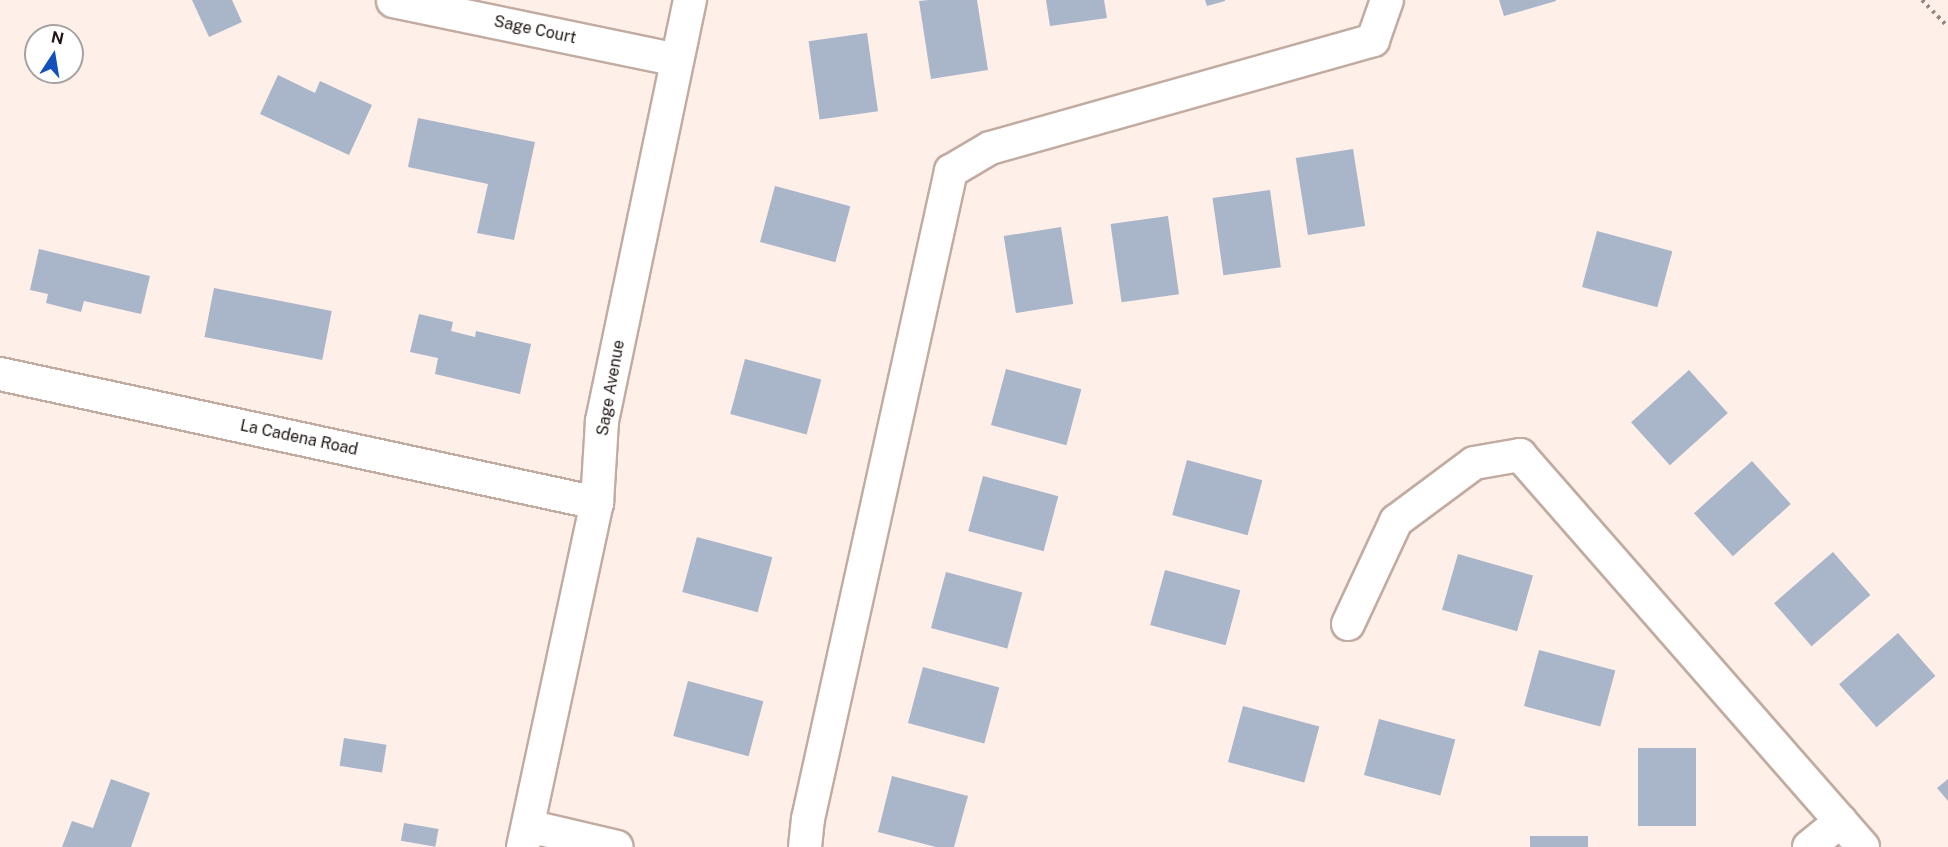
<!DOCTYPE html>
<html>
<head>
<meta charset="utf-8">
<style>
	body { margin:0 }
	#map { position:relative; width:1948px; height:847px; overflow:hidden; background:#feefe9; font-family:"Public Sans",sans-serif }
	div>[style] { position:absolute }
	.building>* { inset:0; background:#a9b5c8; transform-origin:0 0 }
	.path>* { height:4px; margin-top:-2px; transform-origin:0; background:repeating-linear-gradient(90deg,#938782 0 3px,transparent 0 7.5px) }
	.roads { filter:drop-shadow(2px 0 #c2aba1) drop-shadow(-2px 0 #c2aba1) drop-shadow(0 2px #c2aba1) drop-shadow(0 -2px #c2aba1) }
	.street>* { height:32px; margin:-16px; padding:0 16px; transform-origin:16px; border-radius:16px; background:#fff }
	span { translate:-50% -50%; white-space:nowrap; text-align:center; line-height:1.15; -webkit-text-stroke:4.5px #fff; paint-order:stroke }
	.street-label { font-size:16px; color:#201714 }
	.north { position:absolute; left:24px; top:24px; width:60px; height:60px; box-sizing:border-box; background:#fff; border:2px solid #a6a2a1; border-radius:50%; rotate:12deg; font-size:16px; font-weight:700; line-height:24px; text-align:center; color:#201714 }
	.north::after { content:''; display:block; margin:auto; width:21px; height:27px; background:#1251bc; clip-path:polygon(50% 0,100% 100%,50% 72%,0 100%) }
</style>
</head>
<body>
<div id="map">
	<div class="building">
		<i style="clip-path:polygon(192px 0,232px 0,242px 22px,209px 37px)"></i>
		<i style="clip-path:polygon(929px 0,977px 0,988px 70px,931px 79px,919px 1px)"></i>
		<i style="clip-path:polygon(1046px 0,1104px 0,1107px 18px,1050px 26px)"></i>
		<i style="clip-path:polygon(1205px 0,1225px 0,1225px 1px,1207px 6px)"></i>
		<i style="clip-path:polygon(1499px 0,1556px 0,1556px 1px,1504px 16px)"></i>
		<i style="left:867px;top:33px;width:79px;height:59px;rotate:82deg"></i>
		<i style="clip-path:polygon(278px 75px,315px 93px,320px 81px,372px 105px,349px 155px,260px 114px)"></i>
		<i style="clip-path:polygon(418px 118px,535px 142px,514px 240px,477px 233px,488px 184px,408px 167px)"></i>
		<i style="left:1353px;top:149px;width:78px;height:58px;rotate:81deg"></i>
		<i style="left:775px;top:186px;width:78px;height:58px;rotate:15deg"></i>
		<i style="left:1270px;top:190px;width:78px;height:58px;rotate:82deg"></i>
		<i style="left:1168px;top:216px;width:79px;height:58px;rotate:82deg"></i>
		<i style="left:1061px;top:227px;width:78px;height:58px;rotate:81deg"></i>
		<i style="left:1597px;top:231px;width:78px;height:58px;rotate:15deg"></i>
		<i style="clip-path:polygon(39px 249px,150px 276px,141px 314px,84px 301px,81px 312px,46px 303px,48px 294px,30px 290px)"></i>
		<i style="left:214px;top:288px;width:120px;height:50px;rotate:11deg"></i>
		<i style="clip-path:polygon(419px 314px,453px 322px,451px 331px,475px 337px,476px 331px,531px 344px,520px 394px,435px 374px,438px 358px,410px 352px)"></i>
		<i style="left:745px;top:359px;width:79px;height:57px;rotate:15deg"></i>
		<i style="left:1006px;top:369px;width:78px;height:58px;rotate:15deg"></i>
		<i style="left:1689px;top:370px;width:58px;height:78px;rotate:48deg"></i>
		<i style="left:1187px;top:460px;width:78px;height:57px;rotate:15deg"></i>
		<i style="left:1752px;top:461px;width:58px;height:78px;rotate:48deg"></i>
		<i style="left:983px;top:476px;width:78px;height:57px;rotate:15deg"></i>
		<i style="left:697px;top:537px;width:78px;height:57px;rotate:15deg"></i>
		<i style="left:1833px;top:552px;width:57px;height:78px;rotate:49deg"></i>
		<i style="left:1458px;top:554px;width:78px;height:58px;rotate:16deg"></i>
		<i style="left:1165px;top:570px;width:78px;height:57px;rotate:15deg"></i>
		<i style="left:946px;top:572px;width:79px;height:58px;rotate:15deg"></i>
		<i style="left:1898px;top:633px;width:57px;height:78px;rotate:49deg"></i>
		<i style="left:1539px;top:650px;width:79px;height:58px;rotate:15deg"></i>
		<i style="left:923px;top:667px;width:79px;height:58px;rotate:15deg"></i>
		<i style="left:688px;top:681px;width:78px;height:57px;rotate:15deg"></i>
		<i style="left:1243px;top:706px;width:79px;height:58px;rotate:15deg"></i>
		<i style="left:1379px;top:719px;width:79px;height:58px;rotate:15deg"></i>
		<i style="left:344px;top:738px;width:43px;height:28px;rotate:9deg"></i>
		<i style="left:1638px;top:748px;width:58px;height:78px"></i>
		<i style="clip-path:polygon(892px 776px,968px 796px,954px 847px,936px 847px,878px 832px)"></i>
		<i style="clip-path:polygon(111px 779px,150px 793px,131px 847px,62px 847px,72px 821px,93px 828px)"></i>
		<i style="clip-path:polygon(1948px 779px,1948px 801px,1937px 788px)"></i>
		<i style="left:404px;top:823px;width:35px;height:18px;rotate:10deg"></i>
		<i style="left:1588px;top:836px;width:11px;height:58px;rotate:90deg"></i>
	</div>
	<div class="path">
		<i style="left:1922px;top:0;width:37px;rotate:46deg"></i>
	</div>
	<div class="roads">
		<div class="street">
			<i style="left:393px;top:1px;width:290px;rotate:11.7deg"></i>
			<i style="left:0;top:374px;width:611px;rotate:12.19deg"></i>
			<i style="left:1348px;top:624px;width:114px;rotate:-65deg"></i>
			<i style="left:1396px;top:521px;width:97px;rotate:-36.6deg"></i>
			<i style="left:1474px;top:463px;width:47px;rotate:-9.9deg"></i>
			<i style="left:1520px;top:455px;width:521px;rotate:48.81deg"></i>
			<i style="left:528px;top:826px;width:91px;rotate:13.3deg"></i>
			<i style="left:523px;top:847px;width:352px;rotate:-77.9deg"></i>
			<i style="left:597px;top:503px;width:82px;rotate:-86.5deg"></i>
			<i style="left:602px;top:421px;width:430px;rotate:-78.2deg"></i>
			<i style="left:805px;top:847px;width:28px;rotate:-84deg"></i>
			<i style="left:808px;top:819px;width:664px;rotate:-77.56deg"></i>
			<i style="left:951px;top:171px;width:45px;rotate:-30.5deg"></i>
			<i style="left:990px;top:148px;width:398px;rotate:-15.7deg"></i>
			<i style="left:1373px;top:40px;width:42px;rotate:-70.7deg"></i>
			<i style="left:1809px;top:847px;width:41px;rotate:-39.1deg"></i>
		</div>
	</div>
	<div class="street-label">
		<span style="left:535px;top:30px;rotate:12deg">Sage Court</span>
		<span style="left:611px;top:388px;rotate:-80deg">Sage Avenue</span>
		<span style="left:299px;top:438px;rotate:12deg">La Cadena Road</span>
	</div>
	<div class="north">N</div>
</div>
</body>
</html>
